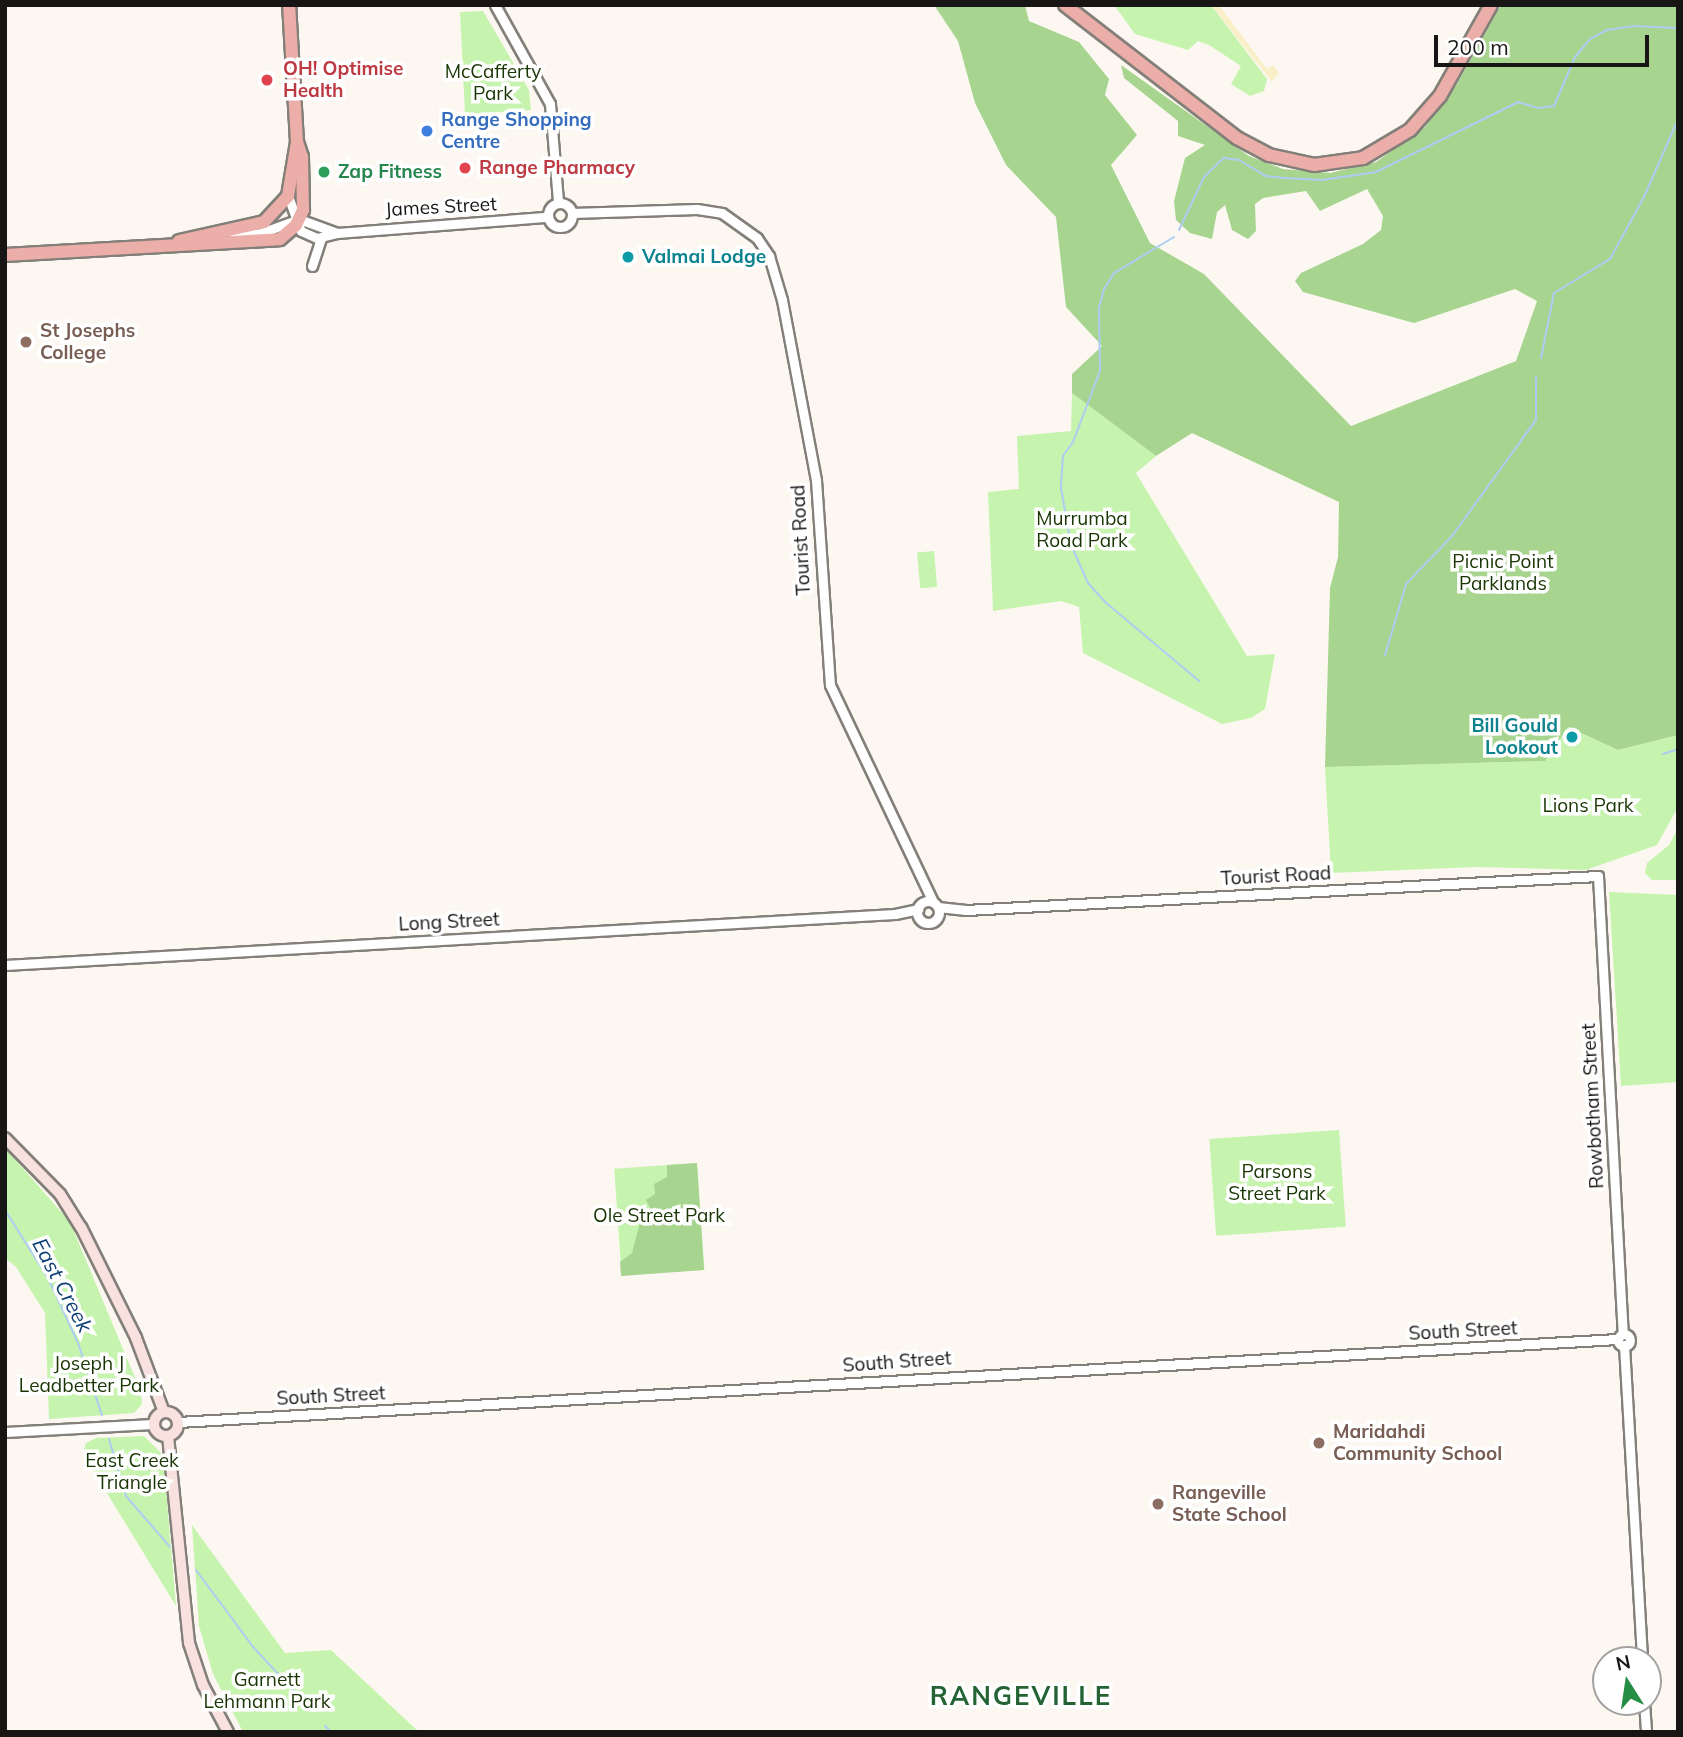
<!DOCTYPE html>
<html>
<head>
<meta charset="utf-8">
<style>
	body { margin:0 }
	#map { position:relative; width:1683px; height:1737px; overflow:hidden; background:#fcf8f1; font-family:Mulish,sans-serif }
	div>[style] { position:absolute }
	.green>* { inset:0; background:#c6f4ae; transform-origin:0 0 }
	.forest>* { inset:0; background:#a7d590 }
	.sand>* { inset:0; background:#f9efc9 }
	.stream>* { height:2px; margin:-1px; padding:0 1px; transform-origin:1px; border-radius:1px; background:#afccf3 }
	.roads { filter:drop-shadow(2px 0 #837f79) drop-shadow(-2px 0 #837f79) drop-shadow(0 2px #837f79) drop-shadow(0 -2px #837f79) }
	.tertiary>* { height:9px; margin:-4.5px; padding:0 4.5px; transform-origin:4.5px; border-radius:4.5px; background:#fff }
	.tertiary>.ring { margin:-4.5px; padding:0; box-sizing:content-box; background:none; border:9px solid #fff; border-radius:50% }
	.secondary>* { height:10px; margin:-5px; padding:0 5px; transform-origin:5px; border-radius:5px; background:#f8e1df }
	.secondary>.ring { margin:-5px; padding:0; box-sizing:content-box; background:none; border:10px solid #f8e1df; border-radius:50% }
	.trunk>* { height:12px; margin:-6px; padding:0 6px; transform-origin:6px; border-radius:6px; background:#ecaea8 }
	.dots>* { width:19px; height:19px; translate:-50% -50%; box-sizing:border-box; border:4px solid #fff; border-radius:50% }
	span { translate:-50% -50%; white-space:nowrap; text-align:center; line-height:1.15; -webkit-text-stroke:7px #fff; paint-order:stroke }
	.health-label { font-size:19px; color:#be3a42; font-weight:700 }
	.left { translate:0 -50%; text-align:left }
	.park-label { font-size:19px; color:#183503 }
	.shop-label { font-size:19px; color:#366cbe; font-weight:700 }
	.leisure-label { font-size:19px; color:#27864d; font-weight:700 }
	.street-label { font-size:19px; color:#181614 }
	.culture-label { font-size:19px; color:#0d838f; font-weight:700 }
	.right { translate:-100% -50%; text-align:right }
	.education-label { font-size:19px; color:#785e54; font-weight:700 }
	.water-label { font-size:21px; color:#0e3e76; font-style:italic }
	.district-label { font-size:26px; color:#236334; font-weight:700; letter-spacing:2px }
	.frame { position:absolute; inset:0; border:7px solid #181614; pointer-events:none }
	.north { position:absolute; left:1592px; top:1646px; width:70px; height:70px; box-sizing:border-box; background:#fff; border:2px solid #a3a2a1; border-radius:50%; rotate:348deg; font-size:19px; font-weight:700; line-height:28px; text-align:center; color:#181614 }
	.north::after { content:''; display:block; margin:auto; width:24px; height:32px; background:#248e45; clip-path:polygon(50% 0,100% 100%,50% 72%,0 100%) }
	.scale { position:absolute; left:1434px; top:35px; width:215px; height:32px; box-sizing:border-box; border:4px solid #181614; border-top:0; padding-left:9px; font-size:21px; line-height:24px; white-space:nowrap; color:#181614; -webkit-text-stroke:5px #fff; paint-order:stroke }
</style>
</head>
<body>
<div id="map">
	<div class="green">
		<i style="clip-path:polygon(1114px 5px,1211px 5px,1267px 79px,1264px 91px,1250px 96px,1231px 84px,1241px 66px,1209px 45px,1198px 41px,1188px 50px,1135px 34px)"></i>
		<i style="clip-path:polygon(483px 11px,529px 90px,531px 110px,465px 114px,460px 12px)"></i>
		<i style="clip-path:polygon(1072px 393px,1156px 456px,1136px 473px,1156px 506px,1247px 656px,1275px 654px,1265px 709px,1251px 718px,1222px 724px,1083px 653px,1079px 607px,1061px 601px,993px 611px,988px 492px,1019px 489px,1017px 436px,1071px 431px)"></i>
		<i style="left:934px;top:551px;width:36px;height:17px;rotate:85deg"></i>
		<i style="clip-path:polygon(1567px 727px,1618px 750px,1678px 735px,1678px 807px,1657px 845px,1586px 870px,1476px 867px,1331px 873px,1325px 767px,1545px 761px)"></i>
		<i style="clip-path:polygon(1678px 828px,1678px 880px,1652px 880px,1645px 873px,1647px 863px,1669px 845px)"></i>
		<i style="clip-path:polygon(1609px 892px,1678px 895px,1678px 1082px,1621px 1086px)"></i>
		<i style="left:1339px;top:1130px;width:97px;height:130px;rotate:86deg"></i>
		<i style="clip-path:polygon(5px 1148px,70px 1222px,141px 1392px,142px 1404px,134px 1413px,49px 1419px,45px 1313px,16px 1267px,5px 1258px)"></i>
		<i style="left:697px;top:1163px;width:107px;height:83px;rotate:86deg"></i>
		<i style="clip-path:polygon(144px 1436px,163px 1455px,176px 1606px,83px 1454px,86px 1443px,96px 1438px)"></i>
		<i style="clip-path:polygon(192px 1525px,285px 1653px,331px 1650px,419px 1732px,243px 1732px,213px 1674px,199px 1626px)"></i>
	</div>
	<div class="forest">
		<i style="clip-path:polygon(934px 5px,1025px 5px,1029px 21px,1079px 42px,1109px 79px,1105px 95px,1137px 135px,1111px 165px,1150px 243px,1204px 274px,1351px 426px,1516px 361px,1537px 301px,1515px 289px,1414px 323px,1303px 292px,1295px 281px,1301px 273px,1363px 244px,1381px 230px,1383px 216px,1367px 189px,1320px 211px,1306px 191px,1263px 198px,1255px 204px,1256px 231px,1248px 239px,1232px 230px,1225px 205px,1217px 212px,1212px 239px,1190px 233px,1176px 220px,1174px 201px,1185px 158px,1205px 145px,1178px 136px,1178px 121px,1124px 78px,1121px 65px,1249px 156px,1283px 169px,1330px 173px,1376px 162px,1425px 127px,1457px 84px,1501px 5px,1678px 5px,1678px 735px,1618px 750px,1568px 727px,1545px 761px,1325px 767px,1330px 588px,1338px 557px,1339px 502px,1192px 433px,1156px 456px,1072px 393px,1072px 374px,1102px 346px,1066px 307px,1056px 217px,1006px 165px,975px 103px,958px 41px)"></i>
		<i style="clip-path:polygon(697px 1163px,704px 1270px,621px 1276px,620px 1262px,632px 1253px,643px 1211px,650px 1208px,646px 1200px,655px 1194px,654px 1184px,667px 1177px,667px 1165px)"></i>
	</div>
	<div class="sand">
		<i style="clip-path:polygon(1211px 5px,1219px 5px,1267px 69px,1273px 65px,1279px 73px,1272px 82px)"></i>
	</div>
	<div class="stream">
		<i style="left:1179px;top:230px;width:59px;rotate:-64.7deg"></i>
		<i style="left:1204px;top:177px;width:28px;rotate:-44deg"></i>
		<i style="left:1224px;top:158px;width:15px;rotate:8deg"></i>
		<i style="left:1239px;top:160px;width:31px;rotate:31deg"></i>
		<i style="left:1266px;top:176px;width:18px;rotate:6deg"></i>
		<i style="left:1284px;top:178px;width:38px;rotate:3deg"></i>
		<i style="left:1322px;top:180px;width:55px;rotate:-8.4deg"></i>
		<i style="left:1376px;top:172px;width:158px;rotate:-26.2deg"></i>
		<i style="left:1518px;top:102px;width:21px;rotate:17deg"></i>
		<i style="left:1538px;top:108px;width:16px;rotate:-7deg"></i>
		<i style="left:1554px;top:106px;width:53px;rotate:-66.8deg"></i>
		<i style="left:1575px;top:57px;width:23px;rotate:-50deg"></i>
		<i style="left:1590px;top:39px;width:19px;rotate:-28deg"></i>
		<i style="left:1607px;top:30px;width:28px;rotate:-8deg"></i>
		<i style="left:1635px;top:26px;width:43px;rotate:2.7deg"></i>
		<i style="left:1174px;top:237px;width:70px;rotate:149deg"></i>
		<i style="left:1114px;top:273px;width:19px;rotate:122deg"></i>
		<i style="left:1104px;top:289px;width:20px;rotate:105deg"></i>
		<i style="left:1099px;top:308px;width:63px;rotate:89.1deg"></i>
		<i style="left:1100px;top:371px;width:76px;rotate:110.8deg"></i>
		<i style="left:1073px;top:442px;width:17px;rotate:126deg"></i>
		<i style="left:1063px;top:456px;width:32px;rotate:94deg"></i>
		<i style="left:1061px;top:488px;width:58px;rotate:80deg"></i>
		<i style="left:1071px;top:545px;width:42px;rotate:65.9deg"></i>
		<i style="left:1088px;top:583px;width:25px;rotate:48deg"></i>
		<i style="left:1105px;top:602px;width:123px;rotate:40deg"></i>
		<i style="left:1541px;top:358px;width:66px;rotate:-78.7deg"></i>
		<i style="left:1554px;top:293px;width:66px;rotate:-31.3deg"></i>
		<i style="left:1610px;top:259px;width:71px;rotate:-61.3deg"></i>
		<i style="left:1644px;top:197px;width:85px;rotate:-66.4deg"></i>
		<i style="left:1385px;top:655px;width:74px;rotate:-73.5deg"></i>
		<i style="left:1406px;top:584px;width:66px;rotate:-46.2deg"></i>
		<i style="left:1452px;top:536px;width:143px;rotate:-54.1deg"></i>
		<i style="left:1536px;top:420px;width:43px;rotate:-90deg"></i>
		<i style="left:1663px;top:754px;width:16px;rotate:-18deg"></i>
		<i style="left:5px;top:1210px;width:80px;rotate:57.7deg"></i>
		<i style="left:48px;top:1278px;width:72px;rotate:65.2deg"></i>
		<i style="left:78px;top:1343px;width:76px;rotate:71.6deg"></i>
		<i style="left:109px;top:1439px;width:59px;rotate:73.4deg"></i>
		<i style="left:126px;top:1496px;width:67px;rotate:49.2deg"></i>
		<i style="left:196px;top:1570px;width:97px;rotate:53.4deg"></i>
		<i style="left:254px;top:1648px;width:62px;rotate:47deg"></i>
		<i style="left:325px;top:1726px;width:8px;rotate:45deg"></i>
	</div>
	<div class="roads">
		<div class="tertiary">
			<i style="left:495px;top:5px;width:113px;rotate:60.9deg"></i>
			<i style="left:550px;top:104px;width:98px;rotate:85.3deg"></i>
			<i style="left:288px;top:196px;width:37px;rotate:70deg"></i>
			<i style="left:301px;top:231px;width:17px;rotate:24deg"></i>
			<i style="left:317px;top:238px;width:21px;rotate:-14deg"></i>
			<i class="ring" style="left:548px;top:203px;width:15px;height:15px"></i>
			<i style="left:572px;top:213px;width:125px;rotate:-1.8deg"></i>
			<i style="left:697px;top:209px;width:25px;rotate:9deg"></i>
			<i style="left:722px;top:213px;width:43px;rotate:35.5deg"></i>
			<i style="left:757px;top:238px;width:22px;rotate:56deg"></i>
			<i style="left:769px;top:256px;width:46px;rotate:73.5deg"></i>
			<i style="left:782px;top:300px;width:183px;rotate:79.3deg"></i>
			<i style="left:816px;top:480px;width:205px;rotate:86.1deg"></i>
			<i style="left:830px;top:685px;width:240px;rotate:64.6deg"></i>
			<i style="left:230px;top:231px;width:7px;rotate:34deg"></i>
			<i style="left:236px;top:235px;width:22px;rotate:-3deg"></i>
			<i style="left:258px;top:234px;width:44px;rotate:-20.1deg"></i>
			<i style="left:299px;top:219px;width:40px;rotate:20.2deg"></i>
			<i style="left:337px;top:233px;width:211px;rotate:-4.4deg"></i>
			<i style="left:312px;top:266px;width:29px;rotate:-72deg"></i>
			<i class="ring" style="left:917px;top:901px;width:13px;height:13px"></i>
			<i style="left:938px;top:907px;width:28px;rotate:6deg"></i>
			<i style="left:966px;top:910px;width:633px;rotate:-3.08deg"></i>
			<i style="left:1598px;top:876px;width:459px;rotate:86.9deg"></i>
			<i style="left:5px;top:965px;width:891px;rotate:-3.28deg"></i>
			<i style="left:895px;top:914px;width:24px;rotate:-12deg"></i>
			<i class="ring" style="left:1618px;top:1334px;width:3px;height:3px"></i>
			<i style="left:1624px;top:1345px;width:316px;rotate:86.7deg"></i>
			<i style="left:178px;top:1422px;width:1442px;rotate:-3.3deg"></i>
			<i style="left:5px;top:1432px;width:148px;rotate:-3.1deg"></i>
			<i style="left:1644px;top:1702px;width:30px;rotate:86deg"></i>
		</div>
		<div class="secondary">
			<i style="left:5px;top:1138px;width:78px;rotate:45.5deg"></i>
			<i style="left:60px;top:1194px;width:39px;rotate:58deg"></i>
			<i style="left:81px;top:1227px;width:124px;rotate:63.6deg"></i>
			<i style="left:136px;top:1338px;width:79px;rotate:69.3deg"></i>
			<i class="ring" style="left:154px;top:1412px;width:14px;height:14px"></i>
			<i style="left:168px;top:1436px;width:208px;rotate:84.2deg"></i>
			<i style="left:189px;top:1643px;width:44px;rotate:71.6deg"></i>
			<i style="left:203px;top:1685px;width:53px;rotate:62deg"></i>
		</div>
		<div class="trunk">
			<i style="left:1065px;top:5px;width:217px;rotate:37.7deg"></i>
			<i style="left:1237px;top:138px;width:36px;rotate:28deg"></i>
			<i style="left:1269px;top:155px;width:46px;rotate:12.5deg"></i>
			<i style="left:1314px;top:165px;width:49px;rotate:-8.1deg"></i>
			<i style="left:1363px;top:158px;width:55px;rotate:-30.8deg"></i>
			<i style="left:1410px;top:130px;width:45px;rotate:-48.6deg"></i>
			<i style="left:1440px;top:96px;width:104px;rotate:-60.7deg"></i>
			<i style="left:179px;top:241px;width:87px;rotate:-12.6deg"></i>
			<i style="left:264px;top:222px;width:35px;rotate:-47deg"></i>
			<i style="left:288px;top:196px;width:55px;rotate:-80.5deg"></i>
			<i style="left:297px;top:142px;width:137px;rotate:-93.3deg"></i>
			<i style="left:5px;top:255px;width:275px;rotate:-3.3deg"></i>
			<i style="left:280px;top:239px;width:21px;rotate:-41deg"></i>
			<i style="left:296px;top:225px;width:17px;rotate:-65deg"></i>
			<i style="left:303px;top:210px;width:53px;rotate:-91.1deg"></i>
			<i style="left:302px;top:157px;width:16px;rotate:-108deg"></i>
		</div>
	</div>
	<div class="dots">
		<i style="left:267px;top:80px;background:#e0444e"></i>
		<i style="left:427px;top:131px;background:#3f7fe0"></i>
		<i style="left:465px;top:168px;background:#e0444e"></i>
		<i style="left:324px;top:172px;background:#2e9e5b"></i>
		<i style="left:628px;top:257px;background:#0f9aa8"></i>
		<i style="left:26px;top:342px;background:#8d6e63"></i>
		<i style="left:1572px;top:737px;background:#0f9aa8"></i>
		<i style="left:1319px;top:1443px;background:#8d6e63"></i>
		<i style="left:1158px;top:1504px;background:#8d6e63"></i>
	</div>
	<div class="health-label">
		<span class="left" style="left:283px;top:80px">OH! Optimise<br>Health</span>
		<span class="left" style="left:479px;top:168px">Range Pharmacy</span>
	</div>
	<div class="park-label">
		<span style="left:493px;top:83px">McCafferty<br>Park</span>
		<span style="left:1082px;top:530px">Murrumba<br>Road Park</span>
		<span style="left:1503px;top:573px">Picnic Point<br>Parklands</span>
		<span style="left:1588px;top:806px">Lions Park</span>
		<span style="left:1277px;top:1183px">Parsons<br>Street Park</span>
		<span style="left:659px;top:1216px">Ole Street Park</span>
		<span style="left:89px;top:1375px">Joseph J<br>Leadbetter Park</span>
		<span style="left:132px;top:1472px">East Creek<br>Triangle</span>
		<span style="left:267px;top:1691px">Garnett<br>Lehmann Park</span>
	</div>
	<div class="shop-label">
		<span class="left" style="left:441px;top:131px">Range Shopping<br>Centre</span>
	</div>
	<div class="leisure-label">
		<span class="left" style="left:338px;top:172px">Zap Fitness</span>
	</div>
	<div class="street-label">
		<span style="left:441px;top:207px;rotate:-3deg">James Street</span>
		<span style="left:801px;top:540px;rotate:-93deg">Tourist Road</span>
		<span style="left:1276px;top:876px;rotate:-3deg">Tourist Road</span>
		<span style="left:449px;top:922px;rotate:-3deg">Long Street</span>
		<span style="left:1593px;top:1106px;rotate:-93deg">Rowbotham Street</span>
		<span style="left:1463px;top:1331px;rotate:-3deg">South Street</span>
		<span style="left:897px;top:1362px;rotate:-4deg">South Street</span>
		<span style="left:331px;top:1396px;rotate:-3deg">South Street</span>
	</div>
	<div class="culture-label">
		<span class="left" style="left:642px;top:257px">Valmai Lodge</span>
		<span class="right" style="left:1558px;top:737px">Bill Gould<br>Lookout</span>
	</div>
	<div class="education-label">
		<span class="left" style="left:40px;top:342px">St Josephs<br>College</span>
		<span class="left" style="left:1333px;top:1443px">Maridahdi<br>Community School</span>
		<span class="left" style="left:1172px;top:1504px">Rangeville<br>State School</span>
	</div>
	<div class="water-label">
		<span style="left:63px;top:1285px;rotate:62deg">East Creek</span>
	</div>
	<div class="district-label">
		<span style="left:1021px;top:1696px">RANGEVILLE</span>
	</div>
	<div class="frame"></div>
	<div class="north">N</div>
	<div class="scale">200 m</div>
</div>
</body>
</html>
